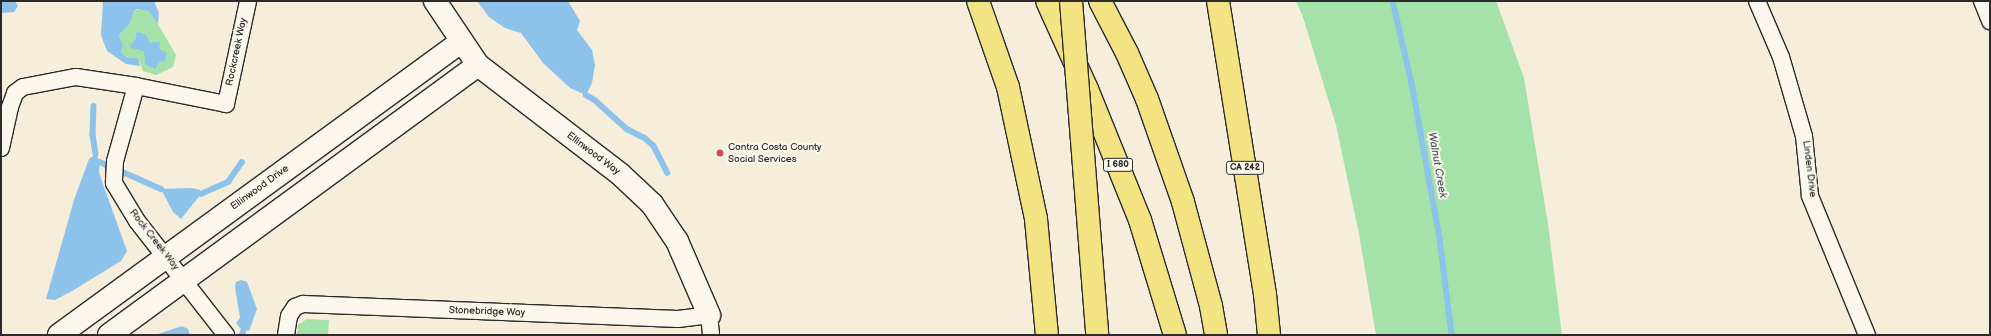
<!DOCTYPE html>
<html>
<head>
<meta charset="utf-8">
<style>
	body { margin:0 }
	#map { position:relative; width:1991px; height:336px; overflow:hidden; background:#f6eddb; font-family:"Balsamiq Sans",sans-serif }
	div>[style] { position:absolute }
	.green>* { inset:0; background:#a4e2aa }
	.water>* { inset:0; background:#8dc3eb }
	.stream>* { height:5.5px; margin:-2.75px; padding:0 2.75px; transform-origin:2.75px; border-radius:2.75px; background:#8dc3eb }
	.roads { filter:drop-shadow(1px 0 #2b2b2b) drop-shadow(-1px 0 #2b2b2b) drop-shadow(0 1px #2b2b2b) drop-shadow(0 -1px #2b2b2b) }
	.street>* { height:16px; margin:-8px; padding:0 8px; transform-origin:8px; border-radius:8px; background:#fbf7ec }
	.secondary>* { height:22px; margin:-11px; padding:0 11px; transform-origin:11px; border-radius:11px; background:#fbf7ec }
	.highway>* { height:22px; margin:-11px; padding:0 11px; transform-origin:11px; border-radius:11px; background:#f4e382 }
	.bridges { filter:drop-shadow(1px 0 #2b2b2b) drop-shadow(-1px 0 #2b2b2b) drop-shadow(0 1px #2b2b2b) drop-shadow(0 -1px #2b2b2b) }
	.highway-bridge>* { height:22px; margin:-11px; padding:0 11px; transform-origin:11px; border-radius:11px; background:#f4e382 }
	.dots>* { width:11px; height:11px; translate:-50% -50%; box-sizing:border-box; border:2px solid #fbf7ec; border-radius:50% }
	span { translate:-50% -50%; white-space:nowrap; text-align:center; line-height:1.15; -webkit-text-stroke:4px #fbf7ec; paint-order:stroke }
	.shield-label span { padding:1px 3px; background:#fbf7ec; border:1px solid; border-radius:3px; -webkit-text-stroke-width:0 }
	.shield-label { font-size:9px; color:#2b2b2b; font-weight:700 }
	.street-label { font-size:10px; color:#2b2b2b }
	.poi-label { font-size:10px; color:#2b2b2b }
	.left { translate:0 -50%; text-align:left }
	.water-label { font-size:11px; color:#485965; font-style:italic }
	.frame { position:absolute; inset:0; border:2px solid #2b2b2b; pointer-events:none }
</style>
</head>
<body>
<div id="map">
	<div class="green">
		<i style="clip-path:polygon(1296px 1px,1496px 1px,1524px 78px,1548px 224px,1562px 335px,1376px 335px,1359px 234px,1336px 125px,1303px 17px)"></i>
		<i style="clip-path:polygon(142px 9px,148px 11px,158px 24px,176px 55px,173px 67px,156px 75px,143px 71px,138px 58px,128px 58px,121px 53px,123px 45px,119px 35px,130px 23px,134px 10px)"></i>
		<i style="clip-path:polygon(307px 319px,329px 320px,328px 334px,338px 335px,297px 335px,298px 325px)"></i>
	</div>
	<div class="water">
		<i style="clip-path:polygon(1px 1px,15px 1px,18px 6px,14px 12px,1px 13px)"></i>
		<i style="clip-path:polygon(103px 1px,154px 1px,159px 13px,158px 24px,148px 11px,138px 9px,134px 10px,130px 23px,119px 35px,123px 45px,121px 53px,128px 58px,138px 58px,140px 66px,126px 64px,107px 51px,101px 35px)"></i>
		<i style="clip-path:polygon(477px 1px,568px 1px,580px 21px,577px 30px,592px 50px,595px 65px,592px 83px,586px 95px,570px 88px,543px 63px,521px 33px,505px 28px,489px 17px)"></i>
		<i style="clip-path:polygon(139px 32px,146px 35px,150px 43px,160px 42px,159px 49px,167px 53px,165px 62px,160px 61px,155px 69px,145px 64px,144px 51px,131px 48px,130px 46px,136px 38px,136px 33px)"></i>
		<i style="clip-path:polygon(96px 154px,100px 162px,99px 172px,104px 187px,127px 251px,121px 261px,72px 291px,55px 300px,46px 299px,74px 200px,89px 159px)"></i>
		<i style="clip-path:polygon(192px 188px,200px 190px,201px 194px,181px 219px,173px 212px,161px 189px)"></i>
		<i style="clip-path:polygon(241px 280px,247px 282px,257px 309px,249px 331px,240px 328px,236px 323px,240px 318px,235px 287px,236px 282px)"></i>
		<i style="clip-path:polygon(182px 326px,188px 329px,190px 335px,155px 335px)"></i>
	</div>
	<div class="stream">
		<i style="left:1393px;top:1px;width:84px;rotate:77deg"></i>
		<i style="left:1412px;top:83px;width:158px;rotate:79.8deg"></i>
		<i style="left:1440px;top:238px;width:98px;rotate:82.9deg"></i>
		<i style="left:586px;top:95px;width:10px;rotate:29deg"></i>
		<i style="left:595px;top:100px;width:43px;rotate:42.2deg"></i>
		<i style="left:627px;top:129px;width:20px;rotate:27deg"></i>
		<i style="left:645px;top:138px;width:12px;rotate:42deg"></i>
		<i style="left:654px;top:146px;width:30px;rotate:63deg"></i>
		<i style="left:94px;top:106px;width:29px;rotate:92deg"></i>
		<i style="left:93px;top:135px;width:19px;rotate:81deg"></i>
		<i style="left:100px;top:162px;width:67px;rotate:23.9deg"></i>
		<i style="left:201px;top:194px;width:30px;rotate:-24deg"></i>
		<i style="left:228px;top:182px;width:24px;rotate:-55deg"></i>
		<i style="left:242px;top:335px;width:6px;rotate:-72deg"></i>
	</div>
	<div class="roads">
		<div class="street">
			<i style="left:1757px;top:1px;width:61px;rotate:66.8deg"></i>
			<i style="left:1781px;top:57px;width:82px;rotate:73.8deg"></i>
			<i style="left:1804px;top:136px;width:60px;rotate:84.3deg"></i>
			<i style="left:1810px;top:196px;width:150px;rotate:67.7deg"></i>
			<i style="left:1982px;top:1px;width:22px;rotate:68deg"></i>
			<i style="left:136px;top:86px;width:78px;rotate:105.6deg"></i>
			<i style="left:115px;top:161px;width:22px;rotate:93deg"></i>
			<i style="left:114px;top:183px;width:44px;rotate:58.8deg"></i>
			<i style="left:137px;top:221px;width:145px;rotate:52deg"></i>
			<i style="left:1px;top:148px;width:42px;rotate:-77.6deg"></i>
			<i style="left:10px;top:107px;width:15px;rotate:-70deg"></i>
			<i style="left:15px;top:93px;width:10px;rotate:-37deg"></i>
			<i style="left:23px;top:87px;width:54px;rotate:-10.7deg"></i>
			<i style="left:76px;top:77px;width:61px;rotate:8.5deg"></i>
			<i style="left:136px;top:86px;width:92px;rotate:11.3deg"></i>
			<i style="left:226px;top:104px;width:105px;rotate:-77.9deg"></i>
			<i style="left:286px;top:335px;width:19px;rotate:-81deg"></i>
			<i style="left:289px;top:316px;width:11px;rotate:-56deg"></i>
			<i style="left:295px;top:307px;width:9px;rotate:-21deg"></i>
			<i style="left:303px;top:304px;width:375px;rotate:2.3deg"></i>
			<i style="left:678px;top:319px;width:31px;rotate:-7deg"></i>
			<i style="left:709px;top:315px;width:20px;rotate:84deg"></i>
		</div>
		<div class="secondary">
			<i style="left:435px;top:1px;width:77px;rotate:56.1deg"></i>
			<i style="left:478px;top:65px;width:179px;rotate:37.5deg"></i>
			<i style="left:620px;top:174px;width:44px;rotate:43.2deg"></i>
			<i style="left:652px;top:204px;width:45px;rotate:56deg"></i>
			<i style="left:677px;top:241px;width:81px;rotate:66.6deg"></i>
			<i style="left:59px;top:335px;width:497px;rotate:-36.1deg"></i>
			<i style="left:109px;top:335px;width:457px;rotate:-36.2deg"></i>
		</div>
		<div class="highway">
			<i style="left:978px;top:1px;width:91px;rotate:70.8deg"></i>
			<i style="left:1008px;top:87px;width:135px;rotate:78deg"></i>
			<i style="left:1036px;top:219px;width:117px;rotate:84.6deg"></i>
			<i style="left:1047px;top:1px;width:97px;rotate:65.6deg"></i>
			<i style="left:1087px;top:89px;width:141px;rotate:68deg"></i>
			<i style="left:1140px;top:220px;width:120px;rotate:73.1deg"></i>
			<i style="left:1100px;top:1px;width:59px;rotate:62.6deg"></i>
			<i style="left:1127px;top:53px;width:50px;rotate:66.5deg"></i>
			<i style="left:1147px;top:99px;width:109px;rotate:70.7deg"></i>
			<i style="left:1183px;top:202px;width:108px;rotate:74.9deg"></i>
			<i style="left:1211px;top:306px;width:29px;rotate:80deg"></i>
			<i style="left:1218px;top:1px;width:297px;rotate:80.9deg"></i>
			<i style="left:1265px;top:294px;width:41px;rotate:84.4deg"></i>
		</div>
	</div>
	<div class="bridges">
		<div class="highway-bridge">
			<i style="left:1071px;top:1px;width:335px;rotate:85.5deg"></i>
		</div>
	</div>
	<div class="dots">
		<i style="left:720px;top:153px;background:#d1495b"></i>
	</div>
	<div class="shield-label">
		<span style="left:1118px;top:165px">I 680</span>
		<span style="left:1245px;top:168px">CA 242</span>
	</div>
	<div class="street-label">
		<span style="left:237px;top:52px;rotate:-78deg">Rockcreek Way</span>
		<span style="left:593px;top:154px;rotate:37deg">Ellinwood Way</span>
		<span style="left:1809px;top:169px;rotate:83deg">Linden Drive</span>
		<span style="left:260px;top:188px;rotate:-36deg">Ellinwood Drive</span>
		<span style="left:154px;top:240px;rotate:52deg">Rock Creek Way</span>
		<span style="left:487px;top:312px;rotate:2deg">Stonebridge Way</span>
	</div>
	<div class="poi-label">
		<span class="left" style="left:728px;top:153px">Contra Costa County<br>Social Services</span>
	</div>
	<div class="water-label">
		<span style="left:1437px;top:165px;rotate:80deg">Walnut Creek</span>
	</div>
	<div class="frame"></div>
</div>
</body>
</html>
